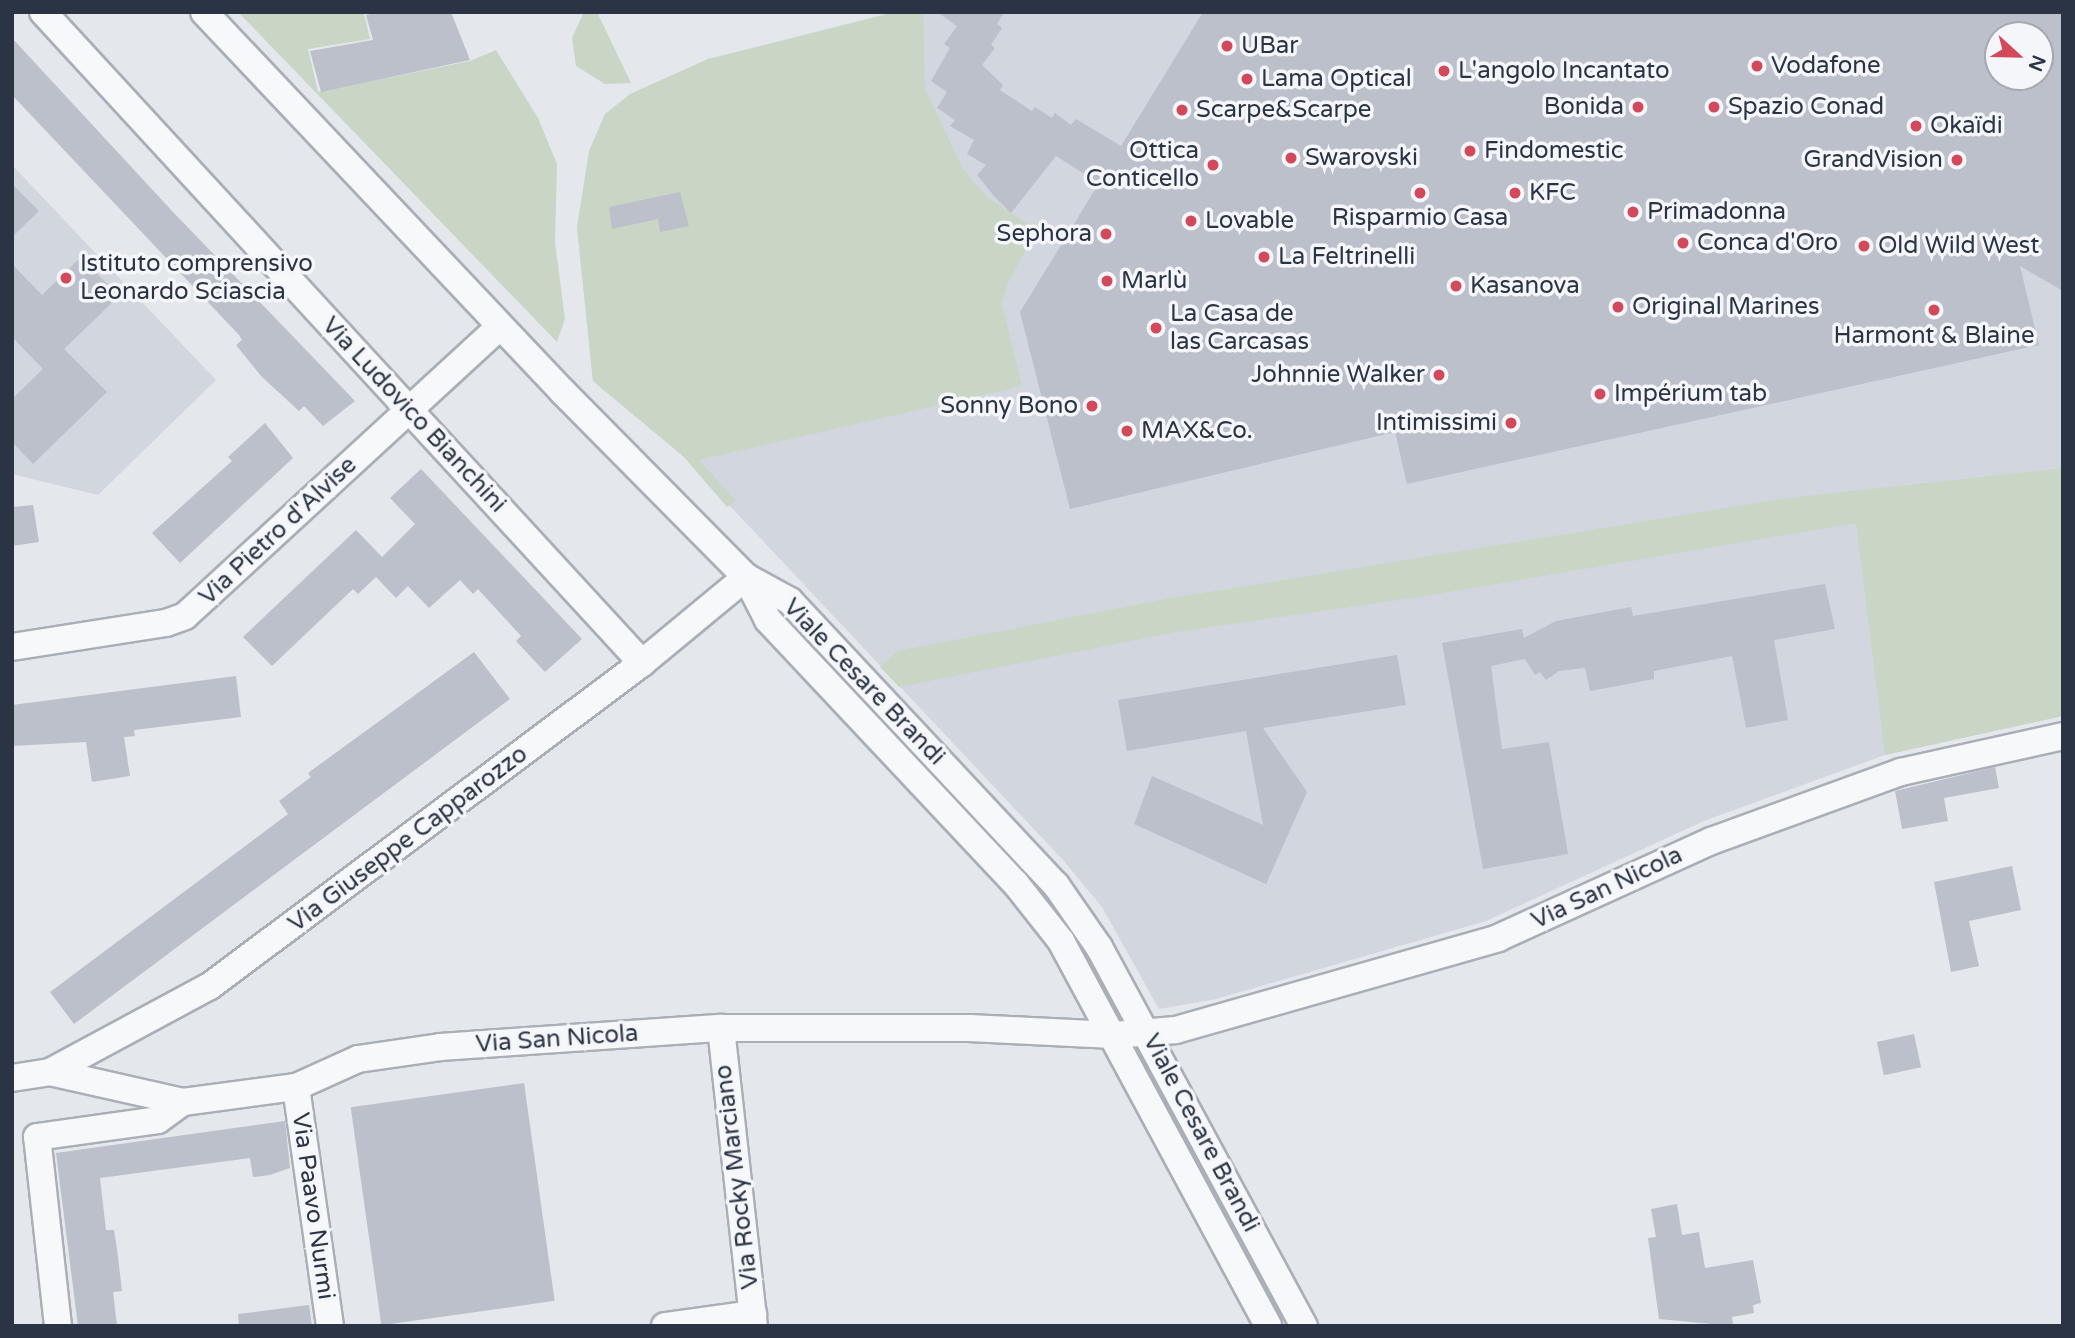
<!DOCTYPE html>
<html>
<head>
<meta charset="utf-8">
<style>
	body { margin:0 }
	#map { position:relative; width:2075px; height:1338px; overflow:hidden; background:#e4e7ec; font-family:"Varela Round",sans-serif }
	div>[style] { position:absolute }
	.built>* { inset:0; background:#d2d6de }
	.green>* { inset:0; background:#c9d6c5 }
	.building>* { inset:0; background:#bbc0ca; transform-origin:0 0 }
	.roads { filter:drop-shadow(2px 0 #a9aeb7) drop-shadow(-2px 0 #a9aeb7) drop-shadow(0 2px #a9aeb7) drop-shadow(0 -2px #a9aeb7) }
	.minor>* { height:26px; margin:-13px; padding:0 13px; transform-origin:13px; border-radius:13px; background:#f7f8fa }
	.dots>* { width:19px; height:19px; translate:-50% -50%; box-sizing:border-box; border:4px solid #f4f6f9; border-radius:50% }
	span { translate:-50% -50%; white-space:nowrap; text-align:center; line-height:1.15; -webkit-text-stroke:7px #f4f6f9; paint-order:stroke }
	.poi-label { font-size:24px; color:#2b3445 }
	.left { translate:0 -50%; text-align:left }
	.right { translate:-100% -50%; text-align:right }
	.street-label { font-size:24px; color:#2b3445 }
	.frame { position:absolute; inset:0; border:14px solid #2b3445; pointer-events:none }
	.north { position:absolute; left:1984px; top:21px; width:70px; height:70px; box-sizing:border-box; background:#f4f6f9; border:2px solid #a4a8b1; border-radius:50%; rotate:112deg; font-size:19px; font-weight:700; line-height:28px; text-align:center; color:#2b3445 }
	.north::after { content:''; display:block; margin:auto; width:24px; height:32px; background:#d1495b; clip-path:polygon(50% 0,100% 100%,50% 72%,0 100%) }
</style>
</head>
<body>
<div id="map">
	<div class="built">
		<i style="clip-path:polygon(evenodd,895px 12px,2063px 12px,2063px 716px,1885px 755px,1704px 821px,1486px 921px,1216px 999px,1159px 1009px,1102px 907px,1063px 860px,683px 456px,593px 381px,577px 227px,679px 210px,895px 12px,1998px 35px,2040px 35px,2040px 77px,1998px 77px,1998px 35px)"></i>
		<i style="clip-path:polygon(12px 165px,216px 380px,98px 495px,12px 474px)"></i>
	</div>
	<div class="green">
		<i style="clip-path:polygon(238px 12px,372px 12px,364px 14px,370px 39px,308px 49px,318px 92px,470px 61px,496px 50px,538px 118px,557px 164px,555px 242px,565px 319px,557px 342px)"></i>
		<i style="clip-path:polygon(584px 12px,597px 12px,631px 83px,605px 84px,576px 66px,572px 38px)"></i>
		<i style="clip-path:polygon(895px 12px,923px 12px,925px 89px,963px 169px,987px 197px,1037px 230px,1007px 285px,1002px 304px,1022px 386px,699px 460px,736px 501px,727px 507px,683px 456px,593px 381px,577px 227px,589px 151px,605px 114px,630px 94px,708px 59px)"></i>
		<i style="clip-path:polygon(2063px 468px,2063px 716px,1885px 755px,1856px 523px,1419px 597px,1176px 632px,899px 687px,880px 667px,898px 651px,1165px 599px,1788px 498px)"></i>
	</div>
	<div class="building">
		<i style="clip-path:polygon(381px 12px,451px 12px,470px 60px,321px 92px,310px 51px,373px 40px,366px 15px)"></i>
		<i style="clip-path:polygon(evenodd,937px 12px,1004px 12px,997px 24px,1002px 28px,991px 45px,995px 48px,982px 65px,1003px 85px,1000px 90px,1032px 111px,1035px 107px,1052px 118px,1055px 113px,1071px 125px,1076px 119px,1121px 146px,1203px 12px,2063px 12px,2063px 291px,2020px 266px,2039px 345px,1407px 484px,1395px 432px,1070px 509px,1020px 312px,1099px 183px,1056px 156px,1011px 213px,994px 196px,977px 175px,986px 165px,967px 154px,974px 140px,950px 126px,955px 120px,937px 108px,947px 92px,931px 81px,950px 48px,944px 44px,957px 26px,937px 12px,1998px 35px,2040px 35px,2040px 77px,1998px 77px,1998px 35px)"></i>
		<i style="clip-path:polygon(12px 38px,173px 212px,355px 401px,323px 426px,304px 406px,299px 411px,261px 376px,236px 345px,242px 340px,239px 335px,12px 95px)"></i>
		<i style="clip-path:polygon(12px 184px,39px 211px,12px 237px)"></i>
		<i style="clip-path:polygon(680px 192px,689px 226px,660px 232px,658px 219px,612px 229px,609px 207px)"></i>
		<i style="clip-path:polygon(81px 257px,119px 296px,64px 349px,107px 392px,33px 464px,12px 442px,12px 399px,43px 369px,12px 337px,12px 264px,42px 295px)"></i>
		<i style="clip-path:polygon(265px 423px,293px 458px,180px 563px,152px 533px,232px 461px,228px 457px)"></i>
		<i style="clip-path:polygon(421px 469px,582px 639px,545px 672px,516px 641px,521px 636px,478px 589px,473px 594px,460px 580px,429px 608px,408px 586px,396px 598px,376px 577px,358px 594px,353px 589px,272px 666px,243px 637px,356px 530px,382px 557px,415px 524px,390px 498px)"></i>
		<i style="clip-path:polygon(33px 505px,39px 542px,12px 546px,12px 507px)"></i>
		<i style="clip-path:polygon(1825px 584px,1835px 629px,1774px 640px,1788px 720px,1746px 728px,1732px 656px,1654px 671px,1654px 679px,1590px 691px,1585px 668px,1559px 671px,1546px 680px,1540px 672px,1535px 675px,1525px 659px,1491px 666px,1502px 749px,1549px 742px,1568px 854px,1483px 869px,1442px 643px,1522px 629px,1524px 638px,1556px 621px,1631px 607px,1633px 616px)"></i>
		<i style="clip-path:polygon(474px 652px,510px 699px,74px 1024px,50px 992px,288px 814px,279px 801px,311px 777px,308px 773px)"></i>
		<i style="clip-path:polygon(1397px 655px,1406px 705px,1263px 728px,1307px 792px,1266px 884px,1134px 824px,1152px 776px,1263px 825px,1246px 731px,1127px 751px,1118px 700px)"></i>
		<i style="clip-path:polygon(236px 676px,241px 717px,134px 730px,135px 736px,124px 737px,130px 776px,92px 782px,86px 742px,12px 746px,12px 705px)"></i>
		<i style="clip-path:polygon(1995px 767px,1999px 788px,1944px 798px,1948px 821px,1902px 829px,1895px 791px)"></i>
		<i style="clip-path:polygon(2012px 866px,2021px 910px,1969px 921px,1979px 966px,1951px 972px,1934px 882px)"></i>
		<i style="left:1914px;top:1034px;width:34px;height:38px;rotate:78deg"></i>
		<i style="left:524px;top:1083px;width:220px;height:175px;rotate:82deg"></i>
		<i style="clip-path:polygon(285px 1121px,290px 1168px,270px 1175px,253px 1177px,250px 1158px,100px 1178px,106px 1230px,114px 1230px,117px 1249px,122px 1291px,113px 1292px,117px 1326px,78px 1326px,56px 1153px)"></i>
		<i style="clip-path:polygon(1677px 1204px,1682px 1235px,1699px 1232px,1705px 1268px,1753px 1260px,1761px 1303px,1753px 1305px,1754px 1313px,1732px 1317px,1733px 1326px,1659px 1319px,1648px 1238px,1656px 1237px,1651px 1209px)"></i>
		<i style="clip-path:polygon(309px 1305px,312px 1326px,239px 1326px,238px 1314px)"></i>
	</div>
	<div class="roads">
		<div class="minor">
			<i style="left:43px;top:12px;width:885px;rotate:47.38deg"></i>
			<i style="left:204px;top:12px;width:523px;rotate:46.63deg"></i>
			<i style="left:563px;top:392px;width:260px;rotate:45.3deg"></i>
			<i style="left:746px;top:577px;width:50px;rotate:28.6deg"></i>
			<i style="left:790px;top:601px;width:389px;rotate:46.9deg"></i>
			<i style="left:1056px;top:885px;width:75px;rotate:55.3deg"></i>
			<i style="left:1099px;top:947px;width:431px;rotate:61.6deg"></i>
			<i style="left:746px;top:577px;width:48px;rotate:62.9deg"></i>
			<i style="left:768px;top:620px;width:362px;rotate:46.8deg"></i>
			<i style="left:1016px;top:884px;width:73px;rotate:51.7deg"></i>
			<i style="left:1061px;top:941px;width:437px;rotate:61.7deg"></i>
			<i style="left:12px;top:647px;width:156px;rotate:-8.9deg"></i>
			<i style="left:166px;top:623px;width:20px;rotate:-20deg"></i>
			<i style="left:185px;top:616px;width:428px;rotate:-42.6deg"></i>
			<i style="left:721px;top:1028px;width:300px;rotate:83.7deg"></i>
			<i style="left:50px;top:1072px;width:182px;rotate:-28.3deg"></i>
			<i style="left:210px;top:986px;width:539px;rotate:-36.78deg"></i>
			<i style="left:642px;top:663px;width:135px;rotate:-39.6deg"></i>
			<i style="left:12px;top:1078px;width:38px;rotate:-9deg"></i>
			<i style="left:50px;top:1072px;width:136px;rotate:12.7deg"></i>
			<i style="left:183px;top:1102px;width:114px;rotate:-7.6deg"></i>
			<i style="left:296px;top:1087px;width:68px;rotate:-24.3deg"></i>
			<i style="left:358px;top:1059px;width:83px;rotate:-8.3deg"></i>
			<i style="left:440px;top:1047px;width:282px;rotate:-3.9deg"></i>
			<i style="left:721px;top:1028px;width:248px"></i>
			<i style="left:969px;top:1028px;width:145px;rotate:2.8deg"></i>
			<i style="left:1114px;top:1035px;width:62px;rotate:-4.6deg"></i>
			<i style="left:1176px;top:1030px;width:335px;rotate:-15.9deg"></i>
			<i style="left:1498px;top:938px;width:234px;rotate:-24.5deg"></i>
			<i style="left:1711px;top:841px;width:202px;rotate:-20deg"></i>
			<i style="left:1901px;top:772px;width:166px;rotate:-12.5deg"></i>
			<i style="left:296px;top:1087px;width:241px;rotate:81.9deg"></i>
			<i style="left:58px;top:1326px;width:190px;rotate:-96.3deg"></i>
			<i style="left:37px;top:1137px;width:122px;rotate:-8deg"></i>
			<i style="left:158px;top:1120px;width:31px;rotate:-36deg"></i>
			<i style="left:665px;top:1326px;width:89px;rotate:-7.8deg"></i>
		</div>
	</div>
	<div class="dots">
		<i style="left:1227px;top:46px;background:#d1495b"></i>
		<i style="left:1757px;top:66px;background:#d1495b"></i>
		<i style="left:1444px;top:71px;background:#d1495b"></i>
		<i style="left:1247px;top:79px;background:#d1495b"></i>
		<i style="left:1638px;top:107px;background:#d1495b"></i>
		<i style="left:1714px;top:107px;background:#d1495b"></i>
		<i style="left:1182px;top:110px;background:#d1495b"></i>
		<i style="left:1916px;top:126px;background:#d1495b"></i>
		<i style="left:1470px;top:151px;background:#d1495b"></i>
		<i style="left:1291px;top:158px;background:#d1495b"></i>
		<i style="left:1957px;top:160px;background:#d1495b"></i>
		<i style="left:1213px;top:165px;background:#d1495b"></i>
		<i style="left:1420px;top:193px;background:#d1495b"></i>
		<i style="left:1515px;top:193px;background:#d1495b"></i>
		<i style="left:1633px;top:212px;background:#d1495b"></i>
		<i style="left:1191px;top:221px;background:#d1495b"></i>
		<i style="left:1106px;top:234px;background:#d1495b"></i>
		<i style="left:1683px;top:243px;background:#d1495b"></i>
		<i style="left:1864px;top:246px;background:#d1495b"></i>
		<i style="left:1264px;top:257px;background:#d1495b"></i>
		<i style="left:66px;top:278px;background:#d1495b"></i>
		<i style="left:1107px;top:281px;background:#d1495b"></i>
		<i style="left:1456px;top:286px;background:#d1495b"></i>
		<i style="left:1618px;top:307px;background:#d1495b"></i>
		<i style="left:1934px;top:310px;background:#d1495b"></i>
		<i style="left:1156px;top:328px;background:#d1495b"></i>
		<i style="left:1439px;top:375px;background:#d1495b"></i>
		<i style="left:1600px;top:394px;background:#d1495b"></i>
		<i style="left:1092px;top:406px;background:#d1495b"></i>
		<i style="left:1511px;top:423px;background:#d1495b"></i>
		<i style="left:1127px;top:431px;background:#d1495b"></i>
	</div>
	<div class="poi-label">
		<span class="left" style="left:1241px;top:46px">UBar</span>
		<span class="left" style="left:1771px;top:66px">Vodafone</span>
		<span class="left" style="left:1458px;top:71px">L'angolo Incantato</span>
		<span class="left" style="left:1261px;top:79px">Lama Optical</span>
		<span class="right" style="left:1624px;top:107px">Bonida</span>
		<span class="left" style="left:1728px;top:107px">Spazio Conad</span>
		<span class="left" style="left:1196px;top:110px">Scarpe&amp;Scarpe</span>
		<span class="left" style="left:1930px;top:126px">Okaïdi</span>
		<span class="right" style="left:1199px;top:165px">Ottica<br>Conticello</span>
		<span class="left" style="left:1484px;top:151px">Findomestic</span>
		<span class="left" style="left:1305px;top:158px">Swarovski</span>
		<span class="right" style="left:1943px;top:160px">GrandVision</span>
		<span class="left" style="left:1529px;top:193px">KFC</span>
		<span class="left" style="left:1647px;top:212px">Primadonna</span>
		<span style="left:1420px;top:218px">Risparmio Casa</span>
		<span class="left" style="left:1205px;top:221px">Lovable</span>
		<span class="right" style="left:1092px;top:234px">Sephora</span>
		<span class="left" style="left:1697px;top:243px">Conca d'Oro</span>
		<span class="left" style="left:1878px;top:246px">Old Wild West</span>
		<span class="left" style="left:1278px;top:257px">La Feltrinelli</span>
		<span class="left" style="left:80px;top:278px">Istituto comprensivo<br>Leonardo Sciascia</span>
		<span class="left" style="left:1121px;top:281px">Marlù</span>
		<span class="left" style="left:1470px;top:286px">Kasanova</span>
		<span class="left" style="left:1632px;top:307px">Original Marines</span>
		<span class="left" style="left:1170px;top:328px">La Casa de<br>las Carcasas</span>
		<span style="left:1934px;top:336px">Harmont &amp; Blaine</span>
		<span class="right" style="left:1425px;top:375px">Johnnie Walker</span>
		<span class="left" style="left:1614px;top:394px">Impérium tab</span>
		<span class="right" style="left:1078px;top:406px">Sonny Bono</span>
		<span class="right" style="left:1497px;top:423px">Intimissimi</span>
		<span class="left" style="left:1141px;top:431px">MAX&amp;Co.</span>
	</div>
	<div class="street-label">
		<span style="left:414px;top:415px;rotate:47deg">Via Ludovico Bianchini</span>
		<span style="left:278px;top:531px;rotate:-43deg">Via Pietro d'Alvise</span>
		<span style="left:864px;top:682px;rotate:46deg">Viale Cesare Brandi</span>
		<span style="left:408px;top:839px;rotate:-37deg">Via Giuseppe Capparozzo</span>
		<span style="left:1607px;top:888px;rotate:-25deg">Via San Nicola</span>
		<span style="left:557px;top:1039px;rotate:-4deg">Via San Nicola</span>
		<span style="left:1201px;top:1133px;rotate:62deg">Viale Cesare Brandi</span>
		<span style="left:737px;top:1177px;rotate:-97deg">Via Rocky Marciano</span>
		<span style="left:313px;top:1206px;rotate:82deg">Via Paavo Nurmi</span>
	</div>
	<div class="frame"></div>
	<div class="north">N</div>
</div>
</body>
</html>
